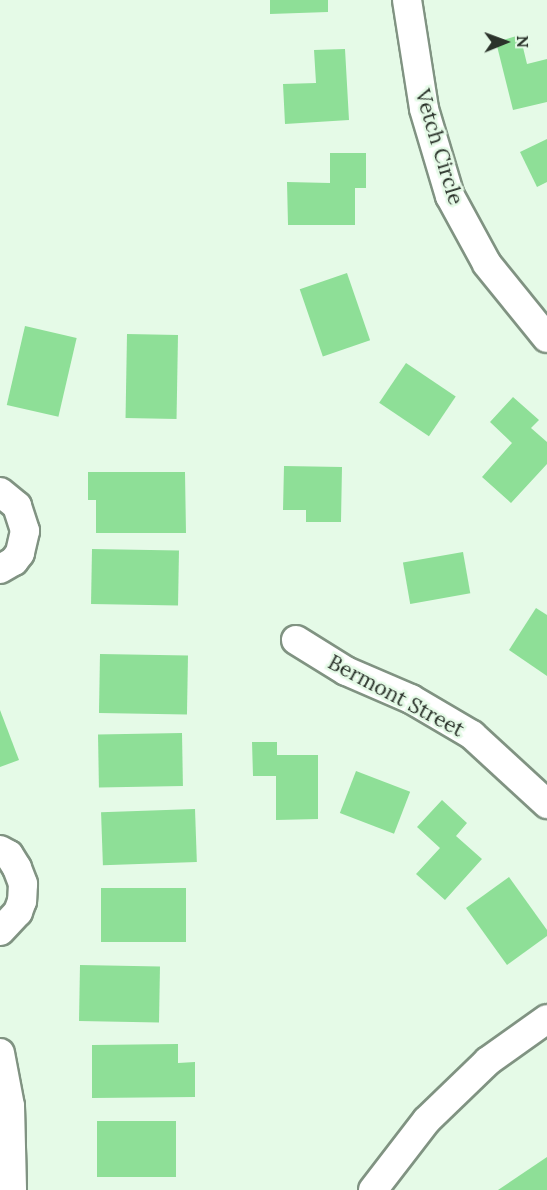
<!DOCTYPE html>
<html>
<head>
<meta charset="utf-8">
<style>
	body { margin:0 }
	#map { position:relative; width:547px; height:1190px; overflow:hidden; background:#e5fae7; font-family:Lora,serif }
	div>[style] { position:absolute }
	.building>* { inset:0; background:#8edf97; transform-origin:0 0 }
	.roads { filter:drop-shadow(2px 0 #809382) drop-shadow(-2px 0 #809382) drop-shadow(0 2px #809382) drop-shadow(0 -2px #809382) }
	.minor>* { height:28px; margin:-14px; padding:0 14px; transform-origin:14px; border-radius:14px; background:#fff }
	span { translate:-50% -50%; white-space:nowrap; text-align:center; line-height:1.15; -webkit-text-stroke:5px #e5fae7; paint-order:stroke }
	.street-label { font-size:21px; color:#2a322a }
	.north { position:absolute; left:475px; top:12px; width:60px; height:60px; -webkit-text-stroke:4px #e5fae7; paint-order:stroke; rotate:89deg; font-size:16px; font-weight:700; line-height:24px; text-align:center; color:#2a322a }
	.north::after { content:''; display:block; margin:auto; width:21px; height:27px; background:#2a322a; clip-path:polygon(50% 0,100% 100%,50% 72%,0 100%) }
</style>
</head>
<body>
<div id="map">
	<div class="building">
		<i style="clip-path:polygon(270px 0,328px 0,328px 12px,270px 14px)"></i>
		<i style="clip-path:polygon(520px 35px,527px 64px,547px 59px,547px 102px,513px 110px,496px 42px)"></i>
		<i style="clip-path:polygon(345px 49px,349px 120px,285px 124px,283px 84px,316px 83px,314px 50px)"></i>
		<i style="clip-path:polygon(547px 139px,547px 182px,537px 187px,520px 152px)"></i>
		<i style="clip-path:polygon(330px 153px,366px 153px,366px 188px,355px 188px,355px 225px,288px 225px,287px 182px,330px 183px)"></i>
		<i style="left:347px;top:273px;width:71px;height:50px;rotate:71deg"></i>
		<i style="left:25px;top:326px;width:53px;height:81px;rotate:13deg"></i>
		<i style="left:127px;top:334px;width:51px;height:84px;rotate:1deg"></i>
		<i style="left:406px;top:363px;width:60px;height:48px;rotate:34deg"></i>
		<i style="clip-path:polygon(513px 397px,539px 420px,531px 428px,547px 442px,547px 464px,511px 503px,482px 477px,512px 443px,490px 422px)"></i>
		<i style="clip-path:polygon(284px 466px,342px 467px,341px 522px,306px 522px,306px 510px,283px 510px)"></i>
		<i style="clip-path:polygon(88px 472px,185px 472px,186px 533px,96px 533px,96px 500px,88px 500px)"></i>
		<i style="left:92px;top:549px;width:87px;height:55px;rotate:1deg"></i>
		<i style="left:463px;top:552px;width:42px;height:61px;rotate:80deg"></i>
		<i style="clip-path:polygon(536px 608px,547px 615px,547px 676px,509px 650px)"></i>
		<i style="left:100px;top:654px;width:88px;height:59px;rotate:1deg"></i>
		<i style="clip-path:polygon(0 710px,19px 760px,0 767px)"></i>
		<i style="left:182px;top:733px;width:53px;height:84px;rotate:89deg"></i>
		<i style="clip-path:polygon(252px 742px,277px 742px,277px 755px,318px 755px,318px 819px,276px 820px,276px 776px,253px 776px)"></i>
		<i style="left:356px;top:771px;width:58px;height:45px;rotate:21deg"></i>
		<i style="clip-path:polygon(442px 800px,467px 823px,456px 836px,482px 859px,445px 900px,416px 874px,440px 848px,417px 827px)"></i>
		<i style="left:195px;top:809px;width:53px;height:94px;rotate:88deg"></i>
		<i style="clip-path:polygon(509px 877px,547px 930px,547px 936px,507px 965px,466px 908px)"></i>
		<i style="left:101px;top:888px;width:85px;height:54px"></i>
		<i style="left:80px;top:965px;width:80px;height:56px;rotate:1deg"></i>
		<i style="clip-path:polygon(178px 1044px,178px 1063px,195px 1062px,195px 1097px,92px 1098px,92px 1045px)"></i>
		<i style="left:97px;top:1121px;width:79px;height:56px"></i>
		<i style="clip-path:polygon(547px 1157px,547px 1190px,498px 1190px)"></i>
	</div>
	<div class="roads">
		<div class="minor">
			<i style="left:407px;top:0;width:110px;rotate:81.1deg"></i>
			<i style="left:424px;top:109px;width:91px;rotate:73.4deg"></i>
			<i style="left:450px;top:196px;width:77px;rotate:61.4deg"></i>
			<i style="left:487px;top:264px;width:95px;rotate:51deg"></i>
			<i style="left:0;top:492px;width:22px;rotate:39deg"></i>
			<i style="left:17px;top:506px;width:26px;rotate:72deg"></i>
			<i style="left:25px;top:531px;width:23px;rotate:103deg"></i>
			<i style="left:20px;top:553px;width:10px;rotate:127deg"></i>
			<i style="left:14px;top:561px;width:16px;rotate:150deg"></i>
			<i style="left:296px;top:640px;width:59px;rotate:31.8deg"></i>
			<i style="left:346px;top:671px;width:71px;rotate:23.3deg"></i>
			<i style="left:411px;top:699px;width:71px;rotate:30.5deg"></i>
			<i style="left:472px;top:735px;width:102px;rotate:42.6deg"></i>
			<i style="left:0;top:850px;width:10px;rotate:29deg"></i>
			<i style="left:9px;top:855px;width:15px;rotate:58deg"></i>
			<i style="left:17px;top:868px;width:17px;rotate:69deg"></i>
			<i style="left:23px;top:884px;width:17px;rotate:93deg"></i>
			<i style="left:22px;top:901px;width:12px;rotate:110deg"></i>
			<i style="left:18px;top:912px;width:26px;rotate:133deg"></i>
			<i style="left:0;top:1053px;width:54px;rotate:79.3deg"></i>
			<i style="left:10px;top:1106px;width:84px;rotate:88.6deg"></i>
			<i style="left:373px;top:1190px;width:88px;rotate:-52.4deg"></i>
			<i style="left:427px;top:1120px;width:85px;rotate:-44deg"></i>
			<i style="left:488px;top:1061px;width:72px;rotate:-35.4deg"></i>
		</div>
	</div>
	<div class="street-label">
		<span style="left:439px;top:147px;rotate:73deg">Vetch Circle</span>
		<span style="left:396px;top:696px;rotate:28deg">Bermont Street</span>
	</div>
	<div class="north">N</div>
</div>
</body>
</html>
